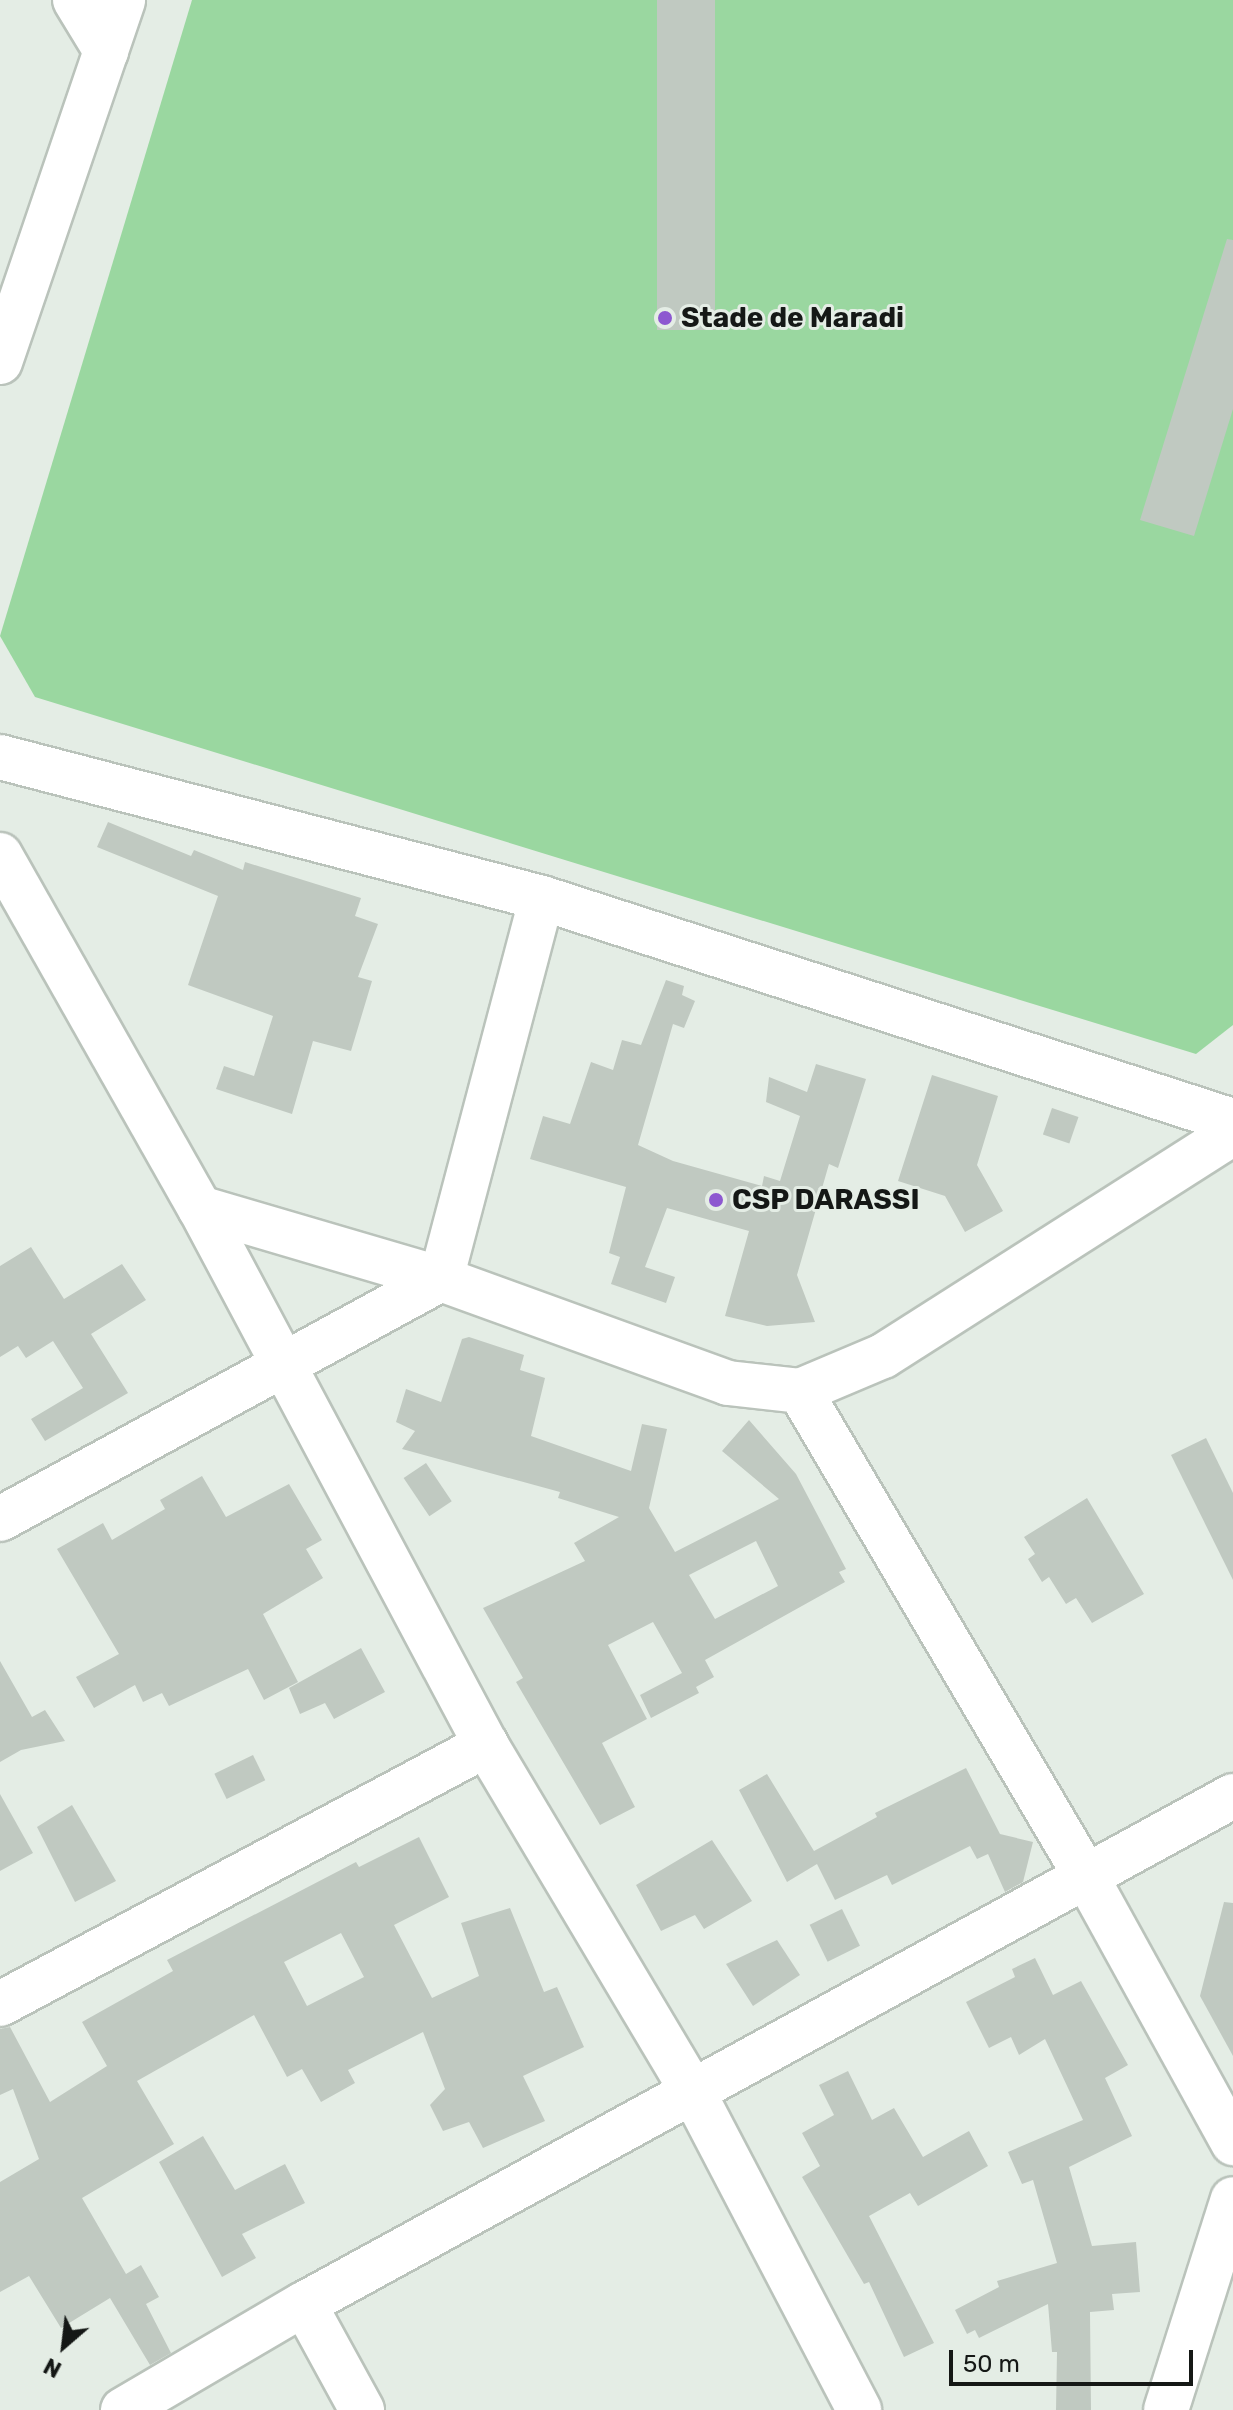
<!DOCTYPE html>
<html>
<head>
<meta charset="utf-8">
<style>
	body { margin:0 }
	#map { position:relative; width:1233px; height:2410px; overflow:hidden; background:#e4ede5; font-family:Rubik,sans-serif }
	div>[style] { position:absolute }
	.green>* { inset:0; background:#9ad7a0 }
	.building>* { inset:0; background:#c0c9c1; transform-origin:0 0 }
	.roads { filter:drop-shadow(2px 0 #bac3bb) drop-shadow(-2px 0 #bac3bb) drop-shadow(0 2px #bac3bb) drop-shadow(0 -2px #bac3bb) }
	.minor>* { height:44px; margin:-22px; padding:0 22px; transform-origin:22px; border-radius:22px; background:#fff }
	.dots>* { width:22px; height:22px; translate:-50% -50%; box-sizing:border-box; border:4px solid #e4ede5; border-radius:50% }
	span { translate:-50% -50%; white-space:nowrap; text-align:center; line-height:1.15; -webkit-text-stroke:6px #e4ede5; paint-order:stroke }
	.poi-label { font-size:28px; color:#151816; font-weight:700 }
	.left { translate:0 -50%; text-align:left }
	.north { position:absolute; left:24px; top:2306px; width:80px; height:80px; -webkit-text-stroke:6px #e4ede5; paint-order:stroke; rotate:208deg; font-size:22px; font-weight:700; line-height:32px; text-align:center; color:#151816 }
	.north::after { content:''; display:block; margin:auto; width:28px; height:36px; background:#151816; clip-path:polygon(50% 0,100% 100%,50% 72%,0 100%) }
	.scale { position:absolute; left:949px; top:2350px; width:244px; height:36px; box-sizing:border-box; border:4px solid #151816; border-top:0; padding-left:10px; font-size:24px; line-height:28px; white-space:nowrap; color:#151816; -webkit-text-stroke:6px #e4ede5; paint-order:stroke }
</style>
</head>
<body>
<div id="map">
	<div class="green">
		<i style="clip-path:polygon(192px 0,1233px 0,1233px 1025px,1196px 1054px,35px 697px,0 636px)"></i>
	</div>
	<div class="building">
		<i style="left:657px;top:0;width:58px;height:330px"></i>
		<i style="clip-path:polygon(1227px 239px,1233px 240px,1233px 409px,1194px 536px,1140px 520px)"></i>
		<i style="clip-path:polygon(108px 822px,191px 856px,194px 850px,243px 870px,245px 862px,361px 898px,355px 916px,378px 924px,358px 977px,372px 981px,351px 1051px,313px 1041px,292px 1114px,216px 1089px,224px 1066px,254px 1076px,273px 1016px,188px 985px,218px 896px,97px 847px)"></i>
		<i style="clip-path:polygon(666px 980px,684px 986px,682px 995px,695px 1001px,684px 1028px,673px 1024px,638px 1145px,673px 1161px,762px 1186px,764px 1176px,780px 1181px,800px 1116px,766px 1102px,769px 1077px,807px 1092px,816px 1064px,866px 1079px,838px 1168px,829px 1164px,797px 1275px,815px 1322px,767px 1326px,725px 1316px,749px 1231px,667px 1208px,645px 1267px,675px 1277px,666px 1303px,611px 1284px,620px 1257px,609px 1253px,626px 1187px,530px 1159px,543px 1116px,570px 1124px,591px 1062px,613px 1070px,622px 1040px,641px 1045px)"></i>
		<i style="clip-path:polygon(932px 1075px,998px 1096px,977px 1165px,1003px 1211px,965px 1232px,945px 1196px,898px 1181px)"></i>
		<i style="left:1052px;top:1108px;width:28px;height:28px;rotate:19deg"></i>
		<i style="clip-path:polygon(31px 1247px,64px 1299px,122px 1264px,146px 1300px,91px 1334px,128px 1393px,45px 1441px,31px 1419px,83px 1388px,53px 1341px,26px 1358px,18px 1346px,0 1357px,0 1266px)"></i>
		<i style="clip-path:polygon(evenodd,469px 1337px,524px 1355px,520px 1370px,545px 1378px,531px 1436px,631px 1471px,642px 1424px,667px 1429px,649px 1508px,675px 1552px,779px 1499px,722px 1451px,749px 1420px,796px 1474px,846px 1569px,839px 1572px,845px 1582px,705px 1660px,714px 1677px,696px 1687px,699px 1693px,651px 1718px,640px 1695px,682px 1673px,653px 1622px,608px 1645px,647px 1719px,602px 1743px,635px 1807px,600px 1825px,516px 1682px,523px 1678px,483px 1608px,585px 1561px,574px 1543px,619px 1517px,558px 1498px,560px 1492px,402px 1449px,415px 1431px,396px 1422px,406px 1389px,441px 1402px,462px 1339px,469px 1337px,756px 1541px,778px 1586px,715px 1619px,689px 1575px,756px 1541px)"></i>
		<i style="clip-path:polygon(1206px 1438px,1233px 1493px,1233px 1580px,1171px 1455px)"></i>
		<i style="left:426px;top:1463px;width:46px;height:27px;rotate:56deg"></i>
		<i style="clip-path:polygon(202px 1476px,226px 1517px,289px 1484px,322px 1540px,306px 1549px,323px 1578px,263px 1614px,298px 1682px,264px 1700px,248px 1669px,169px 1706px,162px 1693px,143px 1702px,135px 1685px,94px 1708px,76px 1677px,119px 1654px,57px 1549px,103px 1523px,112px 1540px,165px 1509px,160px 1500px)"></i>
		<i style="clip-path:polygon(1087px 1498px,1144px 1594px,1092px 1623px,1076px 1598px,1066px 1604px,1049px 1577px,1042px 1582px,1028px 1559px,1035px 1554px,1024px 1537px)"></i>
		<i style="clip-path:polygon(361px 1648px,385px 1692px,334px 1719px,325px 1703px,300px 1714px,289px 1688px)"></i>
		<i style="clip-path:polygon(0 1661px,32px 1717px,45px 1710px,65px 1741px,21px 1750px,0 1762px)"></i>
		<i style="left:253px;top:1755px;width:28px;height:43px;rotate:64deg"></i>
		<i style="clip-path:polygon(966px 1768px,1000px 1834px,1033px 1842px,1023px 1882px,1005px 1892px,988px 1854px,977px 1859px,970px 1846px,892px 1885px,887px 1875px,835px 1900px,817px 1864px,787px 1882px,739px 1790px,767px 1774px,814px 1851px,877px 1817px,875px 1813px)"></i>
		<i style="clip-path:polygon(0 1794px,33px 1853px,0 1871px)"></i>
		<i style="clip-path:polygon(72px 1805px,116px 1881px,75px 1902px,37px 1827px)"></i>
		<i style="clip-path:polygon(evenodd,419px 1837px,449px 1897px,394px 1925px,432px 1998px,479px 1976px,461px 1923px,510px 1908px,544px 1992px,557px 1987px,584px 2047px,523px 2076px,545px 2121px,483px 2148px,469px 2122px,443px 2131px,430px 2105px,445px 2089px,423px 2032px,348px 2070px,355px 2083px,321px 2102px,302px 2069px,287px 2077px,254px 2015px,137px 2081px,174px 2144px,82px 2198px,126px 2274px,141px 2265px,159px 2297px,146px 2304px,171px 2353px,150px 2365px,110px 2298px,61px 2328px,29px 2276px,0 2292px,0 2182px,39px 2159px,13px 2089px,0 2095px,0 2029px,10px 2027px,50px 2102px,107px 2066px,82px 2022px,173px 1971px,167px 1960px,356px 1862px,359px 1867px,419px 1837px,341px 1933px,364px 1977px,307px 2006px,284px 1962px,341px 1933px)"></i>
		<i style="clip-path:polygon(712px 1840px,752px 1901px,704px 1929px,695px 1915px,661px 1931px,636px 1885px)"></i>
		<i style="clip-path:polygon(1224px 1902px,1233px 1903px,1233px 2056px,1200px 1996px)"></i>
		<i style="left:842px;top:1909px;width:41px;height:36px;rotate:64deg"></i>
		<i style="clip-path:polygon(777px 1940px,800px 1975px,753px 2006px,726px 1964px)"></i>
		<i style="clip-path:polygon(1035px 1958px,1053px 1995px,1081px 1981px,1128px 2065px,1105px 2078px,1132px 2136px,1069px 2167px,1092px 2246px,1136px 2242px,1140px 2292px,1112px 2294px,1114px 2310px,1090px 2312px,1091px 2410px,1056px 2410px,1057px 2352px,1052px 2352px,1048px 2304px,979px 2338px,975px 2330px,967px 2334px,955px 2310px,999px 2287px,997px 2281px,1057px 2263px,1033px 2180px,1022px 2184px,1008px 2152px,1083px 2120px,1045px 2039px,1019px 2055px,1011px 2037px,989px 2048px,966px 2002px,1015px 1977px,1012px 1969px)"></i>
		<i style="clip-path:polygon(848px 2071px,872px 2120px,894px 2108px,923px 2157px,969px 2131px,988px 2166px,918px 2206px,910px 2193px,869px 2216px,934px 2343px,904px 2357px,869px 2282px,864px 2284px,802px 2177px,820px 2166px,802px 2133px,834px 2115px,819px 2085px)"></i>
		<i style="clip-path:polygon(203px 2136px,235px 2190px,285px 2164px,305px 2203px,242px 2234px,256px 2258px,222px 2277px,159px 2162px)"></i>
	</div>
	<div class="roads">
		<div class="minor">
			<i style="left:75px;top:0;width:60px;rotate:58.7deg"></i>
			<i style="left:0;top:362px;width:382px;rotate:-71.2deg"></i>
			<i style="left:0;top:757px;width:560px;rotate:14.58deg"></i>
			<i style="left:542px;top:898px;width:726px;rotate:17.89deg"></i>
			<i style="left:0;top:855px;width:406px;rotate:60.5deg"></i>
			<i style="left:200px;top:1208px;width:608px;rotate:61.96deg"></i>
			<i style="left:486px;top:1745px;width:402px;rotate:59.2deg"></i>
			<i style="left:692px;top:2090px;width:361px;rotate:62.4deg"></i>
			<i style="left:200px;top:1208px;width:251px;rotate:16.4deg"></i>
			<i style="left:441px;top:1279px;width:305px;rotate:19.9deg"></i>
			<i style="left:728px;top:1383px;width:72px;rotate:6.3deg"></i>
			<i style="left:800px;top:1391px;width:90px;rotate:-22.9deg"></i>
			<i style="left:883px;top:1356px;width:415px;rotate:-32.5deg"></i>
			<i style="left:800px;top:1391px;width:565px;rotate:59.49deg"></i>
			<i style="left:1087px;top:1878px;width:303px;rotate:61.1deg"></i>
			<i style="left:0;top:1519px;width:502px;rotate:-28.56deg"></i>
			<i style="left:441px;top:1279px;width:394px;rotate:-75.2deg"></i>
			<i style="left:0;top:2004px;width:551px;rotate:-28.05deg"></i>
			<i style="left:304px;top:2304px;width:121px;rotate:61.3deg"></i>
			<i style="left:123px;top:2410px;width:210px;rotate:-30.4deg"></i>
			<i style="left:304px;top:2304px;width:1059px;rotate:-28.67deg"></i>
			<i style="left:1166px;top:2410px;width:221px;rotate:-72.4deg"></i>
		</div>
	</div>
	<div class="dots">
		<i style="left:665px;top:318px;background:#8d58d0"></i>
		<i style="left:716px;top:1200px;background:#8d58d0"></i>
	</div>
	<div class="poi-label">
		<span class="left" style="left:681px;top:318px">Stade de Maradi</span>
		<span class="left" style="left:732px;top:1200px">CSP DARASSI</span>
	</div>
	<div class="north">N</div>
	<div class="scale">50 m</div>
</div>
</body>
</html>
